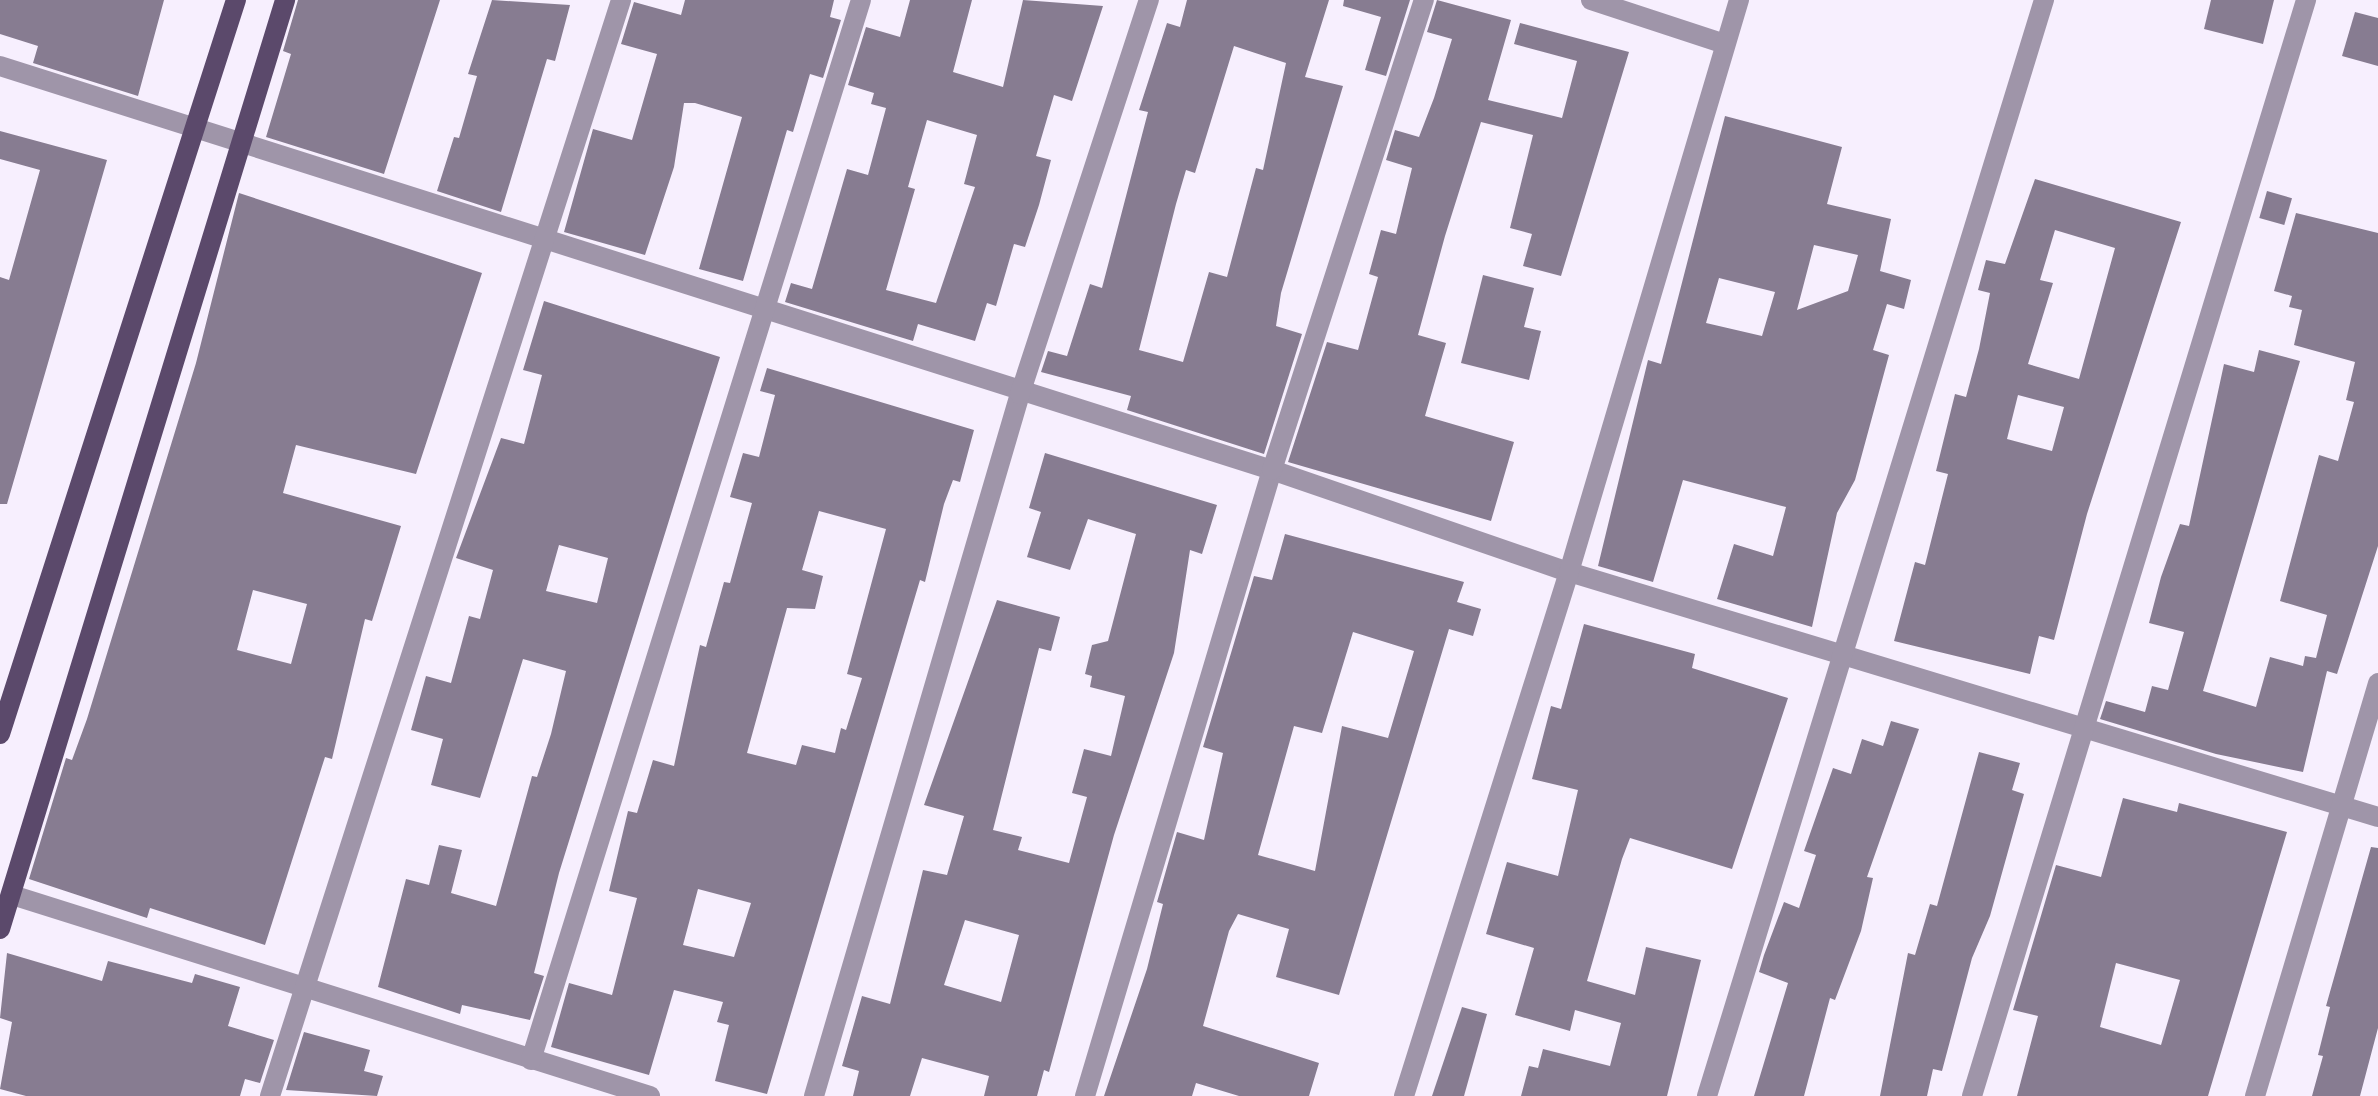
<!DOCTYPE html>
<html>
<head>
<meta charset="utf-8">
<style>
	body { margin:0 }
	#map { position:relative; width:2378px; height:1096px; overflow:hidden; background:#f7effe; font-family:Helvetica,sans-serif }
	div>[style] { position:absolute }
	.building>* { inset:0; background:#877c91; transform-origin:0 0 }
	.minor>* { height:20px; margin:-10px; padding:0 10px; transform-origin:10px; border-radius:10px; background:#9f95a9 }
	.major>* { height:20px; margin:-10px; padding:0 10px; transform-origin:10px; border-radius:10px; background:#5b496b }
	span { translate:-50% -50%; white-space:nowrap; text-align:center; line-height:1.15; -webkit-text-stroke:8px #f7effe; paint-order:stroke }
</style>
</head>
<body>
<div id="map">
	<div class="building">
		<i style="clip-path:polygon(0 0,164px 0,138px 96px,33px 63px,38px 46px,0 34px)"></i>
		<i style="clip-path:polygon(298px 0,440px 0,384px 174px,266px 137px,291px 54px,283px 51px)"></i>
		<i style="clip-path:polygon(492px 0,570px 5px,555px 61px,547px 59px,501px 212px,437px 191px,454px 137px,459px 138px,477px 76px,468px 74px)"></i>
		<i style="clip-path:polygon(685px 0,834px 0,830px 17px,841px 20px,823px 78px,810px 74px,793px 132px,787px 130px,743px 281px,699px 269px,742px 117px,695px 103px,684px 103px,674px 167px,645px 255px,564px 232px,593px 129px,632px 140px,657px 54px,621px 44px,634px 2px,681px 15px)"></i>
		<i style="clip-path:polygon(evenodd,910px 0,972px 0,953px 72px,1003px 87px,1023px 0,1103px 6px,1072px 101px,1054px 95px,1036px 156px,1051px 160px,1039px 205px,1025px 247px,1014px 244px,996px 306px,987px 303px,975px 341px,918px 324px,913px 341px,785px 302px,791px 283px,812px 289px,847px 169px,868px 175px,886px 108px,871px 104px,874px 93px,848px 85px,866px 27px,900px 37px,910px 0,927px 120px,977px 135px,964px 184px,975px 187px,936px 303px,886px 290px,915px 189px,908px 187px,927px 120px)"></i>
		<i style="clip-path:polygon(evenodd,1187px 0,1329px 0,1305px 77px,1343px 86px,1281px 293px,1276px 326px,1302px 334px,1264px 454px,1127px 410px,1131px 396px,1041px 372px,1048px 351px,1067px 356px,1090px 284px,1102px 288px,1148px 112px,1139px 110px,1167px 23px,1180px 27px,1187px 0,1234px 46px,1286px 63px,1263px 170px,1256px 168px,1227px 277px,1209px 272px,1183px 362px,1139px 350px,1176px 204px,1186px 170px,1195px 173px,1234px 46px)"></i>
		<i style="clip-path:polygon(1344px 0,1410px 0,1386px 76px,1365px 70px,1381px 17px,1343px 6px)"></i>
		<i style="clip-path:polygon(1437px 0,1511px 20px,1488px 100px,1562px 118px,1577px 61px,1514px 44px,1520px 23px,1629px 52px,1561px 276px,1523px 266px,1532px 234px,1510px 228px,1533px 135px,1481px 122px,1445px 236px,1418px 335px,1446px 343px,1425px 416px,1514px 442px,1491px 521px,1288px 462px,1327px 342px,1358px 350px,1378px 277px,1369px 274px,1381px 230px,1396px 234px,1412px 168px,1386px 160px,1395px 130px,1419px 137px,1434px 98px,1452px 39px,1427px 32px)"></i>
		<i style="clip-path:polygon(2211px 0,2274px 0,2263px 44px,2204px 29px)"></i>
		<i style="clip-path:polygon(2355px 12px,2378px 18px,2378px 66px,2342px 56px)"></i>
		<i style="clip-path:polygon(evenodd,1725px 116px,1842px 147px,1827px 204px,1891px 219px,1880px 271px,1911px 280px,1904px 309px,1887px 304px,1873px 350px,1889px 355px,1855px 480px,1837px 513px,1812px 627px,1717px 599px,1734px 544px,1773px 556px,1786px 507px,1683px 480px,1653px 582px,1598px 566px,1648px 360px,1661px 364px,1725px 116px,1814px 245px,1858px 255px,1848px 291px,1797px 310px,1814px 245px,1725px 116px,1719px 278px,1775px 292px,1762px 336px,1706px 323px,1719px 278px)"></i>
		<i style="clip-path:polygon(0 131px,107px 160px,7px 504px,0 504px,0 277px,9px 280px,40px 170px,0 159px)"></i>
		<i style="clip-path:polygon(evenodd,2035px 179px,2181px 222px,2087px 514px,2054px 640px,2039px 636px,2030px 674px,1894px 641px,1915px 562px,1925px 565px,1948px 474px,1936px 471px,1955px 394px,1966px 397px,1979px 349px,1990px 293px,1978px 290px,1986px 260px,2005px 264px,2035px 179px,2055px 230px,2115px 248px,2079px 379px,2028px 364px,2053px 283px,2040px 280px,2055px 230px,2035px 179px,2018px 395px,2064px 407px,2052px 451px,2007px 439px,2018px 395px)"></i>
		<i style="left:2267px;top:191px;width:26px;height:28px;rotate:16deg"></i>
		<i style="clip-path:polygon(evenodd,239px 193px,482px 273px,416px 474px,296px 445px,283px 493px,401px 526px,372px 621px,365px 619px,332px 759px,325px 757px,265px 945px,150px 908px,147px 918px,29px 879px,66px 758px,72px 760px,87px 719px,196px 363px,239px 193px,253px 590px,307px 604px,291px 664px,237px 650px,253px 590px)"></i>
		<i style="clip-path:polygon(2296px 213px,2378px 233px,2378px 546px,2337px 674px,2327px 671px,2303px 772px,2216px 754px,2100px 719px,2106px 701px,2145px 712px,2152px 686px,2168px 690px,2184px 632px,2149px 623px,2161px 577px,2180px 524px,2189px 526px,2224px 364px,2254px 372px,2259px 350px,2300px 361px,2203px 691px,2256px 707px,2270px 657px,2303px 666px,2305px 656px,2316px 658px,2327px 615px,2280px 601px,2319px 455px,2338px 461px,2354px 402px,2346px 400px,2355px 362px,2294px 345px,2302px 310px,2289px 307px,2292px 296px,2274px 291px)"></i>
		<i style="clip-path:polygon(1483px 275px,1534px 288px,1524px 327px,1541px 331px,1529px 380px,1461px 363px)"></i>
		<i style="clip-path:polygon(evenodd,544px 301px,720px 357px,559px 873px,534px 973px,544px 976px,530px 1020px,462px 1005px,460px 1014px,378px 987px,406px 879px,429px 885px,439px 845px,462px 850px,451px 893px,496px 906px,532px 776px,537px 777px,551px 734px,566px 671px,523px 659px,480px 798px,431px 785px,443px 739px,411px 730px,426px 676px,451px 683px,469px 616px,480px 619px,493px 570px,456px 558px,501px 438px,524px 444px,542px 375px,523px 370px,544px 301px,559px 545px,608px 558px,597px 603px,546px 591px,559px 545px)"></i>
		<i style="clip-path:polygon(evenodd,767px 368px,974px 430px,960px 482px,953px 480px,944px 504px,925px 582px,920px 580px,767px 1094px,715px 1081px,729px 1025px,717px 1022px,723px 1002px,674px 990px,649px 1075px,551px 1047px,569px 983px,612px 995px,637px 898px,609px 891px,628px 811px,637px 813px,653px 760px,674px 766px,700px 645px,706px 647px,724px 582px,730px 583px,752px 503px,730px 497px,743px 453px,759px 457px,775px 395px,760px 391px,767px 368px,819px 511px,886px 529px,847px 674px,862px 678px,846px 730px,841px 728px,835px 753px,802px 745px,796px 765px,747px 753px,787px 608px,815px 609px,823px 576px,802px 570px,819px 511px,767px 368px,698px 889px,751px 903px,734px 957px,683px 945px,698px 889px)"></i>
		<i style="clip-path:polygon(evenodd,1045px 453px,1217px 505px,1202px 554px,1190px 550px,1174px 653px,1114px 835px,1049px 1072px,1044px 1070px,1037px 1096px,984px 1096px,989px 1076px,922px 1058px,910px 1096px,853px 1096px,859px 1071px,842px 1066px,862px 996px,890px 1004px,923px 870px,947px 875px,964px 816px,924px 805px,997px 600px,1060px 617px,1051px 651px,1039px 648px,993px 830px,1022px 837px,1018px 850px,1069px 863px,1087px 797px,1072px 793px,1084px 749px,1111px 756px,1125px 696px,1090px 687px,1092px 676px,1085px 674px,1092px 645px,1108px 641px,1136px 534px,1088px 519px,1070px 570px,1027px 557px,1041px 512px,1029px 508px,1045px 453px,965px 920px,1019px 935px,1001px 1002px,944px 985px,965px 920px)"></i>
		<i style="clip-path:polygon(evenodd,1285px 534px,1464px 582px,1457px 602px,1481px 609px,1473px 636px,1449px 629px,1339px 995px,1276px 977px,1289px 929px,1238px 914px,1229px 931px,1203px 1026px,1319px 1063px,1309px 1096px,1239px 1096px,1196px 1083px,1192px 1096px,1104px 1096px,1147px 969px,1163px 904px,1157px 902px,1177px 832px,1204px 840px,1223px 753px,1203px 747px,1254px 576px,1272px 580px,1285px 534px,1353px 632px,1414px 651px,1388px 738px,1342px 726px,1315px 871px,1258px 855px,1294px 726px,1322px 733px,1353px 632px)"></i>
		<i style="clip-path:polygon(1584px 624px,1695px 654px,1692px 668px,1788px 698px,1732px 869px,1630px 838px,1622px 859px,1587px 981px,1635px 995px,1646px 947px,1701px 960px,1667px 1096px,1521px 1096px,1529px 1066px,1538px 1068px,1543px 1049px,1610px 1066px,1621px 1023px,1575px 1010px,1570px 1031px,1515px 1015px,1534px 948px,1486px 934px,1507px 862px,1558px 876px,1578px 790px,1532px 779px,1551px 706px,1561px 709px)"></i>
		<i style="clip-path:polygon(1891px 721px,1919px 729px,1867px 877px,1873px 878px,1861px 931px,1835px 1000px,1830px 998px,1804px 1096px,1754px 1096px,1788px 983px,1759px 972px,1764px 955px,1784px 902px,1799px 908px,1816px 855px,1804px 851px,1833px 768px,1851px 774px,1862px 739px,1883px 746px)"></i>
		<i style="clip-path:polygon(1979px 752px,2020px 763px,2012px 790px,2024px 794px,1990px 916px,1972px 958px,1942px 1071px,1933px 1069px,1927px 1096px,1880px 1096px,1908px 953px,1915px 955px,1930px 904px,1937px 906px)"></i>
		<i style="clip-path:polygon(evenodd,2123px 798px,2177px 812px,2179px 803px,2287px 832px,2208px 1096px,2017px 1096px,2038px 1016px,2013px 1010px,2056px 865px,2101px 877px,2123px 798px,2116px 963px,2180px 980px,2161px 1045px,2100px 1027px,2116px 963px)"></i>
		<i style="clip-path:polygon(2371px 847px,2378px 848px,2378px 1028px,2360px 1096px,2312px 1096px,2323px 1056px,2318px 1055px,2330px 1007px,2326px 1006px)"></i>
		<i style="clip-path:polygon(7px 953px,102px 981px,108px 961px,192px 983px,195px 974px,240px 987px,228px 1026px,274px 1040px,260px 1083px,245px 1079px,240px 1096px,26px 1096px,0 1089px,12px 1022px,0 1018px)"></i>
		<i style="clip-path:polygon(1462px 1007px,1487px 1014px,1464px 1096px,1432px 1096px)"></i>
		<i style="clip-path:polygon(304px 1032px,370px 1050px,364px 1071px,383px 1076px,377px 1096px,286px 1090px)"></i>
	</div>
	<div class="minor">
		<i style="left:1591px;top:0;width:141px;rotate:18.2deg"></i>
		<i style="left:0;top:66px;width:1335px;rotate:17.62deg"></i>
		<i style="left:1272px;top:470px;width:314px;rotate:19deg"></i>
		<i style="left:1569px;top:572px;width:845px;rotate:16.85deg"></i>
		<i style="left:12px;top:895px;width:669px;rotate:17.49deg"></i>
		<i style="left:531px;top:1060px;width:1110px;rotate:-72.71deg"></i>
		<i style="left:270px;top:1096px;width:1151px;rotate:-72.24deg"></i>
		<i style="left:814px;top:1096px;width:732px;rotate:-73.65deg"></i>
		<i style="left:1020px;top:394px;width:415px;rotate:-71.9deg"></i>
		<i style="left:1085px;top:1096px;width:653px;rotate:-73.37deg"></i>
		<i style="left:1272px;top:470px;width:494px;rotate:-72.1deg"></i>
		<i style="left:1404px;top:1096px;width:549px;rotate:-72.52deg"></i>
		<i style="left:1569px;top:572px;width:597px;rotate:-73.45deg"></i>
		<i style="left:1707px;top:1096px;width:1147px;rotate:-72.91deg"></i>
		<i style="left:1972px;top:1096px;width:1146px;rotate:-73.05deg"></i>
		<i style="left:2255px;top:1096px;width:431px;rotate:-73.4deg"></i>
	</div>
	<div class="major">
		<i style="left:0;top:734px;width:771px;rotate:-72.18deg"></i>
		<i style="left:0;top:929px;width:972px;rotate:-72.94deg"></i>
	</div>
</div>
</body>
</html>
